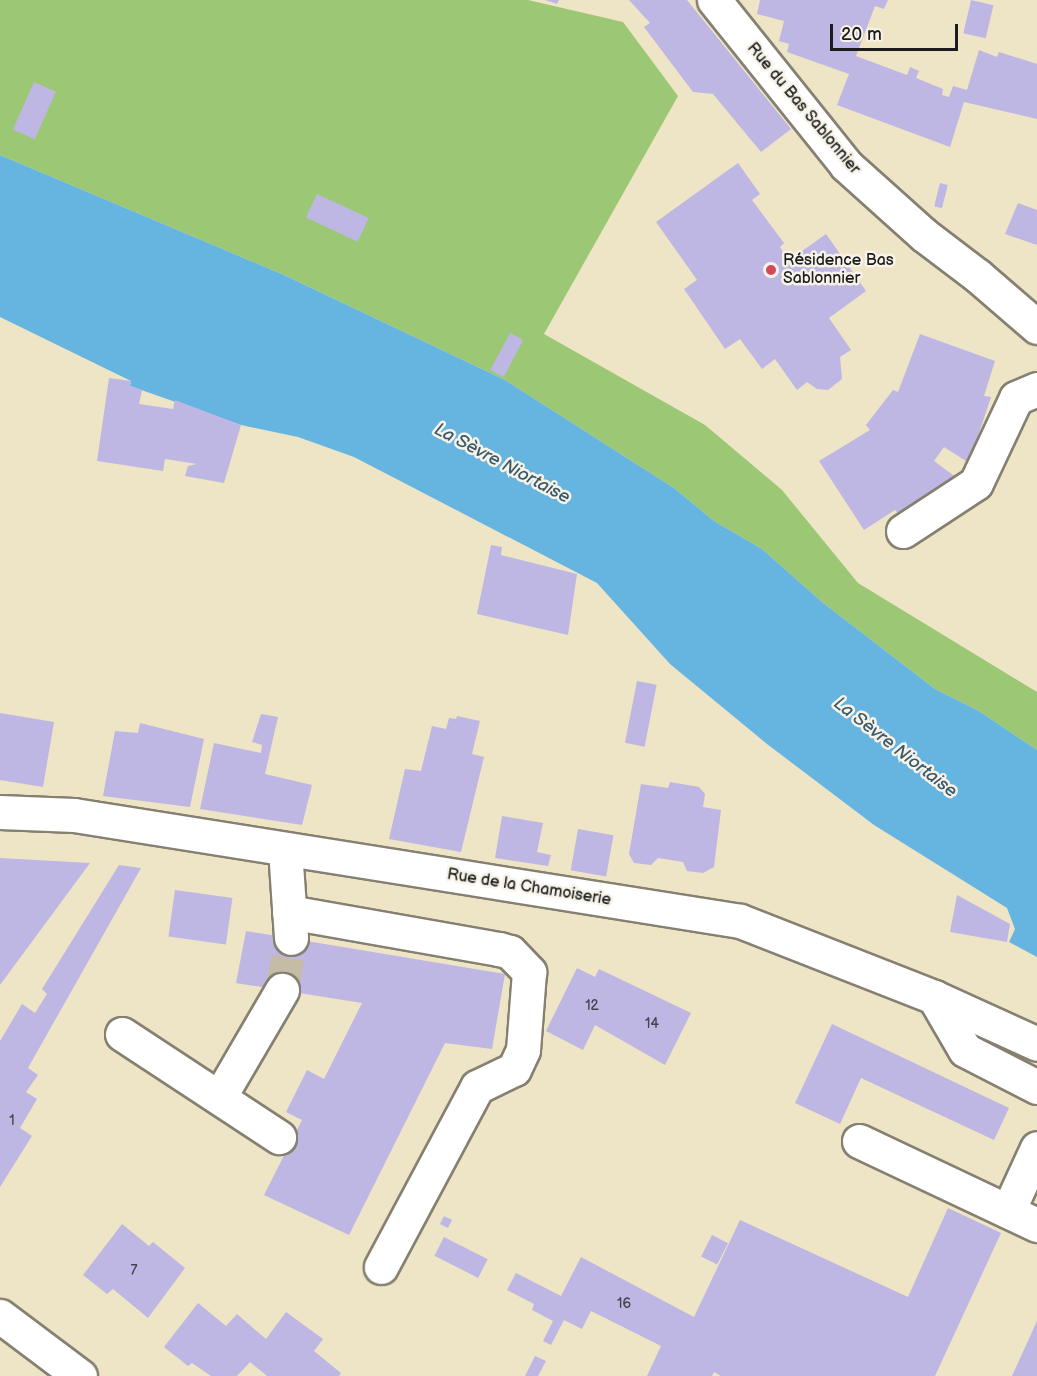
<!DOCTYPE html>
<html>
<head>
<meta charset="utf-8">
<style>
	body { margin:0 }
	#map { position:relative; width:1037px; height:1376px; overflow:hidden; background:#eee4c6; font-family:"Balsamiq Sans",sans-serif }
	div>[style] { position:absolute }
	.green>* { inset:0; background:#9cc875 }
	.water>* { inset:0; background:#66b5e1 }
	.building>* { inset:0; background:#beb7e3; transform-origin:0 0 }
	.minor-tunnel>* { height:33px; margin-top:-16.5px; transform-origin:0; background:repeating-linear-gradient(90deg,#c4bca4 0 33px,transparent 0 49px) }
	.roads { filter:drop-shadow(2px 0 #858071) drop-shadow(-2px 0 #858071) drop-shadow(0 2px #858071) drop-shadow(0 -2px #858071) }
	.minor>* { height:33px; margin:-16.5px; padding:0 16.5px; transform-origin:16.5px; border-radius:16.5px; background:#fff }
	.dots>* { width:16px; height:16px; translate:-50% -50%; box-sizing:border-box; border:3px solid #f7f3e8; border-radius:50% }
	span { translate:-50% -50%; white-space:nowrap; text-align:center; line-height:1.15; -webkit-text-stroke:5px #f7f3e8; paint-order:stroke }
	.number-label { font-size:14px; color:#44434e }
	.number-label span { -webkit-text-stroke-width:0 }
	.street-label { font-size:16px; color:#1c1c1c }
	.poi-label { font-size:16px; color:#1c1c1c }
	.left { translate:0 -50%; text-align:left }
	.water-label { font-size:18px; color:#3a596b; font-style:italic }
	.scale { position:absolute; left:830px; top:24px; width:128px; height:27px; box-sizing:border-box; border:3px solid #1c1c1c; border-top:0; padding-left:8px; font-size:18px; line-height:21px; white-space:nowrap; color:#1c1c1c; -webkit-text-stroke:4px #f7f3e8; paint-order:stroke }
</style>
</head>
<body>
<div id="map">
	<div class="green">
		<i style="clip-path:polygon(0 0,528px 0,623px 22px,678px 96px,544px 334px,705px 425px,782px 490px,858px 583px,1037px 692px,1037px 750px,979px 711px,935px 689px,822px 602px,762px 549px,714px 521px,674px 488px,505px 380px,284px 275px,0 155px)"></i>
	</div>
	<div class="water">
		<i style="clip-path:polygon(0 155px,284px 275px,505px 380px,674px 488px,714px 521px,762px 549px,822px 602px,935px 689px,979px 711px,1037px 750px,1037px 957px,1009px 942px,1015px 929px,1007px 908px,874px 825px,767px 744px,670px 664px,597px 583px,354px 457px,298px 437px,241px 425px,130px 386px,131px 381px,0 317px)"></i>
	</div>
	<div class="building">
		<i style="clip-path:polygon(545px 0,559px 0,557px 4px)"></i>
		<i style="clip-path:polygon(629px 0,687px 0,791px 129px,761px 152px,713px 94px,693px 92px,644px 27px,650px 23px)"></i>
		<i style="clip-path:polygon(760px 0,888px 0,884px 9px,875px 6px,856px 56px,907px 75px,910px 67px,919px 71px,916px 78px,943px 89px,942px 95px,949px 97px,953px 86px,967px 90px,979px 50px,997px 57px,999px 52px,1037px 64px,1037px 119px,964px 102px,950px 147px,837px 105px,849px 74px,787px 52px,789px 44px,779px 41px,784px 21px,757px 14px)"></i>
		<i style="left:971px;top:0;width:23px;height:34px;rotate:13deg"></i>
		<i style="left:34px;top:82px;width:24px;height:52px;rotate:24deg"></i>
		<i style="clip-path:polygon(738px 163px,760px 194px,752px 200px,784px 243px,780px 247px,788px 261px,826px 234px,866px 291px,829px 318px,851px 350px,840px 357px,842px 379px,828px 390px,817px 389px,807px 382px,797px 390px,775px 359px,762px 369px,740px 339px,725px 349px,684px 289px,697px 280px,656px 222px)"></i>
		<i style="left:940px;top:183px;width:8px;height:24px;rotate:14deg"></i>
		<i style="left:317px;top:194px;width:57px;height:26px;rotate:25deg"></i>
		<i style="clip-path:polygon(1018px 203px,1037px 210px,1037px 245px,1005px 234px)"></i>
		<i style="left:510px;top:333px;width:15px;height:42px;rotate:28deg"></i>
		<i style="clip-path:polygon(920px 334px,995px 361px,984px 396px,991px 397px,969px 463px,944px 447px,934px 461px,957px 478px,900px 516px,895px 510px,864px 530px,819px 461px,870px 430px,866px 425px,893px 390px,898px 392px)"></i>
		<i style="clip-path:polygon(109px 378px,131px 381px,130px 386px,142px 390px,139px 404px,173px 409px,175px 400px,241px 425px,224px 483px,185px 476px,188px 466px,197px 464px,165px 459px,163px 471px,97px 461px)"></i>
		<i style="clip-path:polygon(491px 545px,502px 547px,501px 555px,577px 574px,568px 635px,477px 614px)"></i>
		<i style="left:637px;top:681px;width:20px;height:63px;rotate:11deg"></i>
		<i style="clip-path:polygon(0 713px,54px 722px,43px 787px,0 780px)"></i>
		<i style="clip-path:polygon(261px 714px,278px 717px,265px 774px,312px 785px,302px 825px,200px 809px,214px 743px,261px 753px,262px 745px,252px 742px)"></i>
		<i style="clip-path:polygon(457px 716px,480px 721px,472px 754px,484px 757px,461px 852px,389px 839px,405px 769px,421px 771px,432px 726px,446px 729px,449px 718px,456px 719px)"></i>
		<i style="clip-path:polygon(140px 723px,204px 739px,190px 807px,103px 796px,115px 731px,138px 733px)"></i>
		<i style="clip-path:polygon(670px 782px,699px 787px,705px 794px,703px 807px,721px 810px,714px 867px,703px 873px,687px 871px,683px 862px,658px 858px,651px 865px,634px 863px,629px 854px,641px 784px,668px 788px)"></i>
		<i style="clip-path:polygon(502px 816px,543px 823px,537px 852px,551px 855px,548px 866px,495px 858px)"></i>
		<i style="left:578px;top:829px;width:36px;height:42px;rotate:10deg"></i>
		<i style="clip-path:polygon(0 858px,90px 863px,0 985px)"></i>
		<i style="clip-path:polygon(119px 865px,141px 868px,28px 1068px,38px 1075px,26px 1092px,37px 1099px,20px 1128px,32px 1136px,0 1187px,0 1041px,22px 1004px,35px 1013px,47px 994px,42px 989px)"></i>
		<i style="left:175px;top:890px;width:58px;height:47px;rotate:8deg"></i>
		<i style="clip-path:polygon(957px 895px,1010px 924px,1007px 942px,950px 932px)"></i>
		<i style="clip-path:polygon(246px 931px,505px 974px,492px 1049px,445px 1043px,349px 1235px,264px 1195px,302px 1120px,286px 1112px,307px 1070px,324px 1079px,362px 1003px,236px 983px)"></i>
		<i style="clip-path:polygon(577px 968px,595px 977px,599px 969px,691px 1013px,665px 1065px,595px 1025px,583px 1050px,546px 1031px)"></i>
		<i style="clip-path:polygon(832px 1024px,1009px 1108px,994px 1140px,861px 1078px,840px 1124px,795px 1103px)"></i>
		<i style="clip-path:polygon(948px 1208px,1001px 1233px,935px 1376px,721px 1376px,714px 1372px,712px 1376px,647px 1376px,661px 1346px,591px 1311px,582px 1329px,564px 1320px,551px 1345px,543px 1341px,553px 1321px,532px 1310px,534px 1304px,507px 1290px,516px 1273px,561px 1296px,581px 1257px,694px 1317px,740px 1220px,908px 1297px)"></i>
		<i style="left:444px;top:1216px;width:9px;height:9px;rotate:27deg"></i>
		<i style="clip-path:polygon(122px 1224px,149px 1246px,153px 1242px,185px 1268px,148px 1318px,113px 1289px,107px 1294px,83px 1275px)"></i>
		<i style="left:712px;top:1235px;width:18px;height:24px;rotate:27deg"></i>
		<i style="left:444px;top:1237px;width:49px;height:21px;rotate:27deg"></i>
		<i style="clip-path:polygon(198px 1303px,226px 1326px,237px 1314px,266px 1339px,286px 1312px,323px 1339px,314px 1351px,341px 1373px,339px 1376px,267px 1376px,250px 1362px,237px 1376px,211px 1376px,192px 1363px,188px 1366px,164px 1347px)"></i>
		<i style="clip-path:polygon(1037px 1321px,1037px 1376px,1012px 1376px)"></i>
		<i style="clip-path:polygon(535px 1356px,546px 1361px,538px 1376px,525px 1376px)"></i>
	</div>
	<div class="minor-tunnel">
		<i style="left:282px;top:990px;width:53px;rotate:-80.2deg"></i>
	</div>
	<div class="roads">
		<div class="minor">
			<i style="left:714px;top:0;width:211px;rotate:51.3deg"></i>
			<i style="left:846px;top:165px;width:105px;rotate:41.9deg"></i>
			<i style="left:924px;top:235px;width:68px;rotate:37.2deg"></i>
			<i style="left:978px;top:276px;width:78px;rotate:40.8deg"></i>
			<i style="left:903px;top:531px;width:87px;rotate:-33.3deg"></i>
			<i style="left:976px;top:483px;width:94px;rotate:-64.8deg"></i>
			<i style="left:1016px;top:398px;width:23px;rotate:-23deg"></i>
			<i style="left:0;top:812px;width:74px;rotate:2.3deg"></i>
			<i style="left:74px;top:815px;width:674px;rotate:9.04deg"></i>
			<i style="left:740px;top:921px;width:208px;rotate:21.4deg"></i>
			<i style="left:934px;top:997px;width:113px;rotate:24.5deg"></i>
			<i style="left:285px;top:849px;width:89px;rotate:86.1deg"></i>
			<i style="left:289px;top:912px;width:213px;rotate:10deg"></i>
			<i style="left:499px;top:949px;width:11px;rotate:15deg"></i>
			<i style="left:510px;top:952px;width:28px;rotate:46deg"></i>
			<i style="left:529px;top:972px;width:78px;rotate:94.4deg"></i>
			<i style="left:523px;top:1050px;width:21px;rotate:115deg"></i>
			<i style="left:514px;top:1069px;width:41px;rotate:154.1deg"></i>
			<i style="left:477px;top:1087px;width:204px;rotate:118.1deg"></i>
			<i style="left:934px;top:997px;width:61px;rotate:59.7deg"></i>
			<i style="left:965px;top:1050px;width:81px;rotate:27.2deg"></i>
			<i style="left:122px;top:1034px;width:188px;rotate:33.3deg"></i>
			<i style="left:220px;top:1096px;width:123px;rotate:-59.7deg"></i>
			<i style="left:859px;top:1141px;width:197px;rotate:25.3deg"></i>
			<i style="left:1008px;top:1211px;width:69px;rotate:-65.3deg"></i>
			<i style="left:0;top:1316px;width:100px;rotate:36.9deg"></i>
		</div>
	</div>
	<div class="dots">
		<i style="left:771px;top:270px;background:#d1495b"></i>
	</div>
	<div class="number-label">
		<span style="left:592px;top:1006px">12</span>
		<span style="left:652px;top:1024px">14</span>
		<span style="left:12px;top:1121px">1</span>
		<span style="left:134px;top:1271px">7</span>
		<span style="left:624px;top:1304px">16</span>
	</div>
	<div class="street-label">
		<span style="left:803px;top:109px;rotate:50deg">Rue du Bas Sablonnier</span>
		<span style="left:529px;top:888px;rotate:9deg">Rue de la Chamoiserie</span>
	</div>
	<div class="poi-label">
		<span class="left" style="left:783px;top:270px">Résidence Bas<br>Sablonnier</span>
	</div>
	<div class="water-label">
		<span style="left:502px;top:464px;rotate:28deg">La Sèvre Niortaise</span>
		<span style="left:895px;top:748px;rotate:38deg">La Sèvre Niortaise</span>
	</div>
	<div class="scale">20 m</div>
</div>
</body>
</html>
